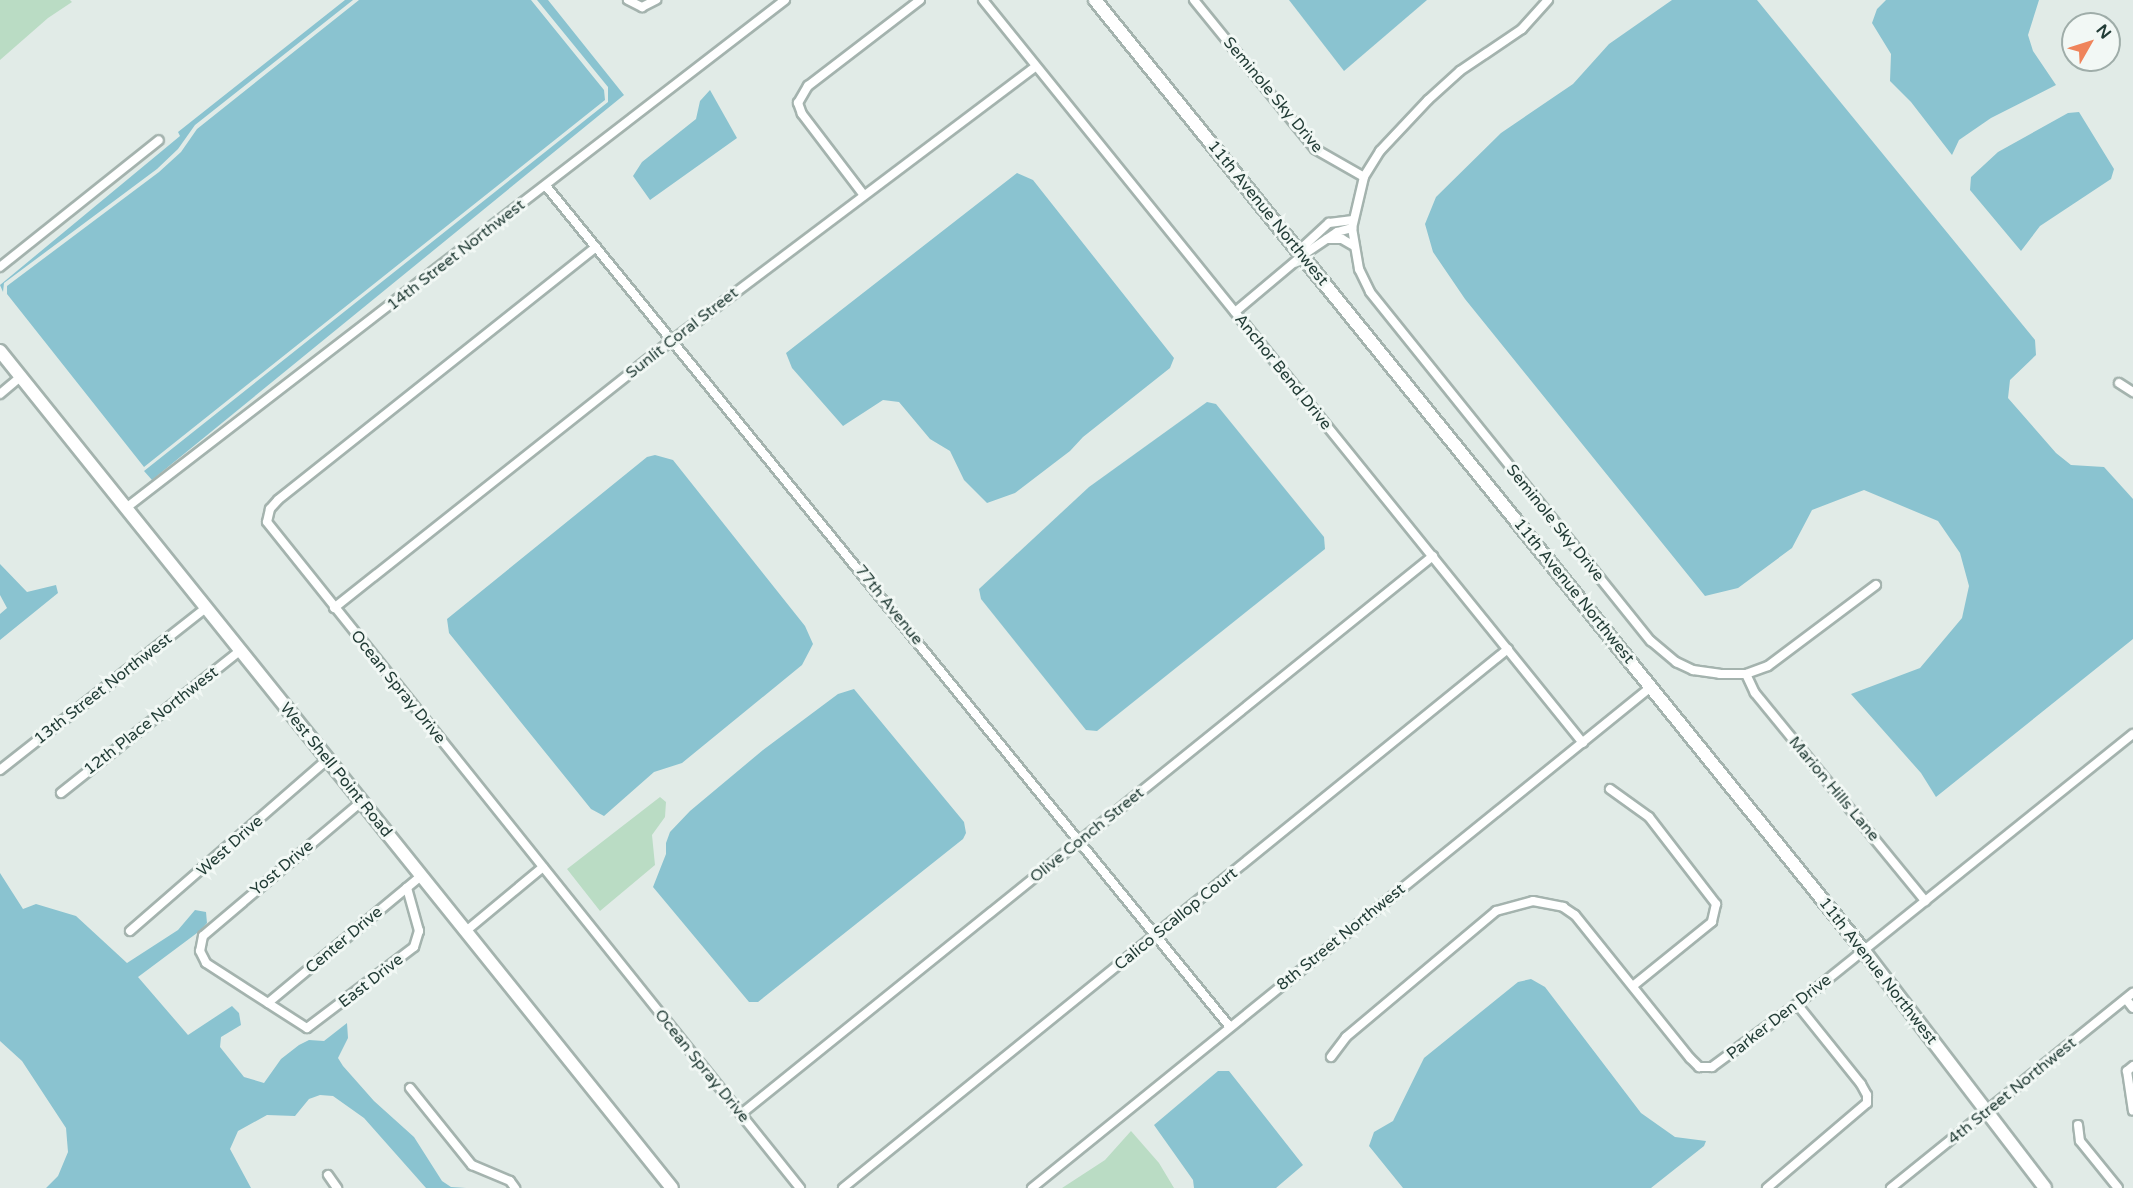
<!DOCTYPE html>
<html>
<head>
<meta charset="utf-8">
<style>
	body { margin:0 }
	#map { position:relative; width:2133px; height:1188px; overflow:hidden; background:#e1ebe7; font-family:"Varela Round",sans-serif }
	div>[style] { position:absolute }
	.green>* { inset:0; background:#badcc4 }
	.water>* { inset:0; background:#8ac3d0 }
	.roads { filter:drop-shadow(2px 0 #a4b3ae) drop-shadow(-2px 0 #a4b3ae) drop-shadow(0 2px #a4b3ae) drop-shadow(0 -2px #a4b3ae) }
	.street>* { height:8px; margin:-4px; padding:0 4px; transform-origin:4px; border-radius:4px; background:#fff }
	.secondary>* { height:12px; margin:-6px; padding:0 6px; transform-origin:6px; border-radius:6px; background:#fff }
	span { translate:-50% -50%; white-space:nowrap; text-align:center; line-height:1.15; -webkit-text-stroke:6px #f2f8f5; paint-order:stroke }
	.street-label { font-size:16px; color:#223c36 }
	.north { position:absolute; left:2061px; top:12px; width:60px; height:60px; box-sizing:border-box; background:#f2f8f5; border:2px solid #9fada9; border-radius:50%; rotate:51deg; font-size:16px; font-weight:700; line-height:24px; text-align:center; color:#223c36 }
	.north::after { content:''; display:block; margin:auto; width:21px; height:27px; background:#ef845b; clip-path:polygon(50% 0,100% 100%,50% 72%,0 100%) }
</style>
</head>
<body>
<div id="map">
	<div class="green">
		<i style="clip-path:polygon(0 0,70px 0,72px 2px,48px 18px,0 60px)"></i>
		<i style="clip-path:polygon(660px 797px,666px 802px,665px 817px,652px 835px,655px 865px,600px 911px,567px 869px)"></i>
		<i style="clip-path:polygon(1131px 1131px,1159px 1163px,1174px 1188px,1062px 1188px,1105px 1160px)"></i>
	</div>
	<div class="water">
		<i style="clip-path:polygon(345px 0,353px 0,195px 125px,178px 149px,157px 169px,4px 283px,3px 292px,0 285px,180px 136px,178px 132px)"></i>
		<i style="clip-path:polygon(359px 0,531px 0,604px 90px,605px 100px,144px 467px,7px 294px,7px 286px,159px 172px,181px 152px,197px 129px)"></i>
		<i style="clip-path:polygon(537px 0,548px 0,624px 95px,152px 480px,144px 471px,608px 102px,608px 87px)"></i>
		<i style="clip-path:polygon(1289px 0,1427px 0,1344px 71px)"></i>
		<i style="clip-path:polygon(1672px 0,1757px 0,2035px 340px,2036px 355px,2010px 380px,2008px 398px,2056px 453px,2071px 465px,2104px 467px,2133px 499px,2133px 639px,1936px 797px,1921px 773px,1851px 694px,1920px 668px,1962px 618px,1969px 586px,1960px 553px,1938px 521px,1864px 490px,1812px 510px,1792px 548px,1738px 588px,1705px 596px,1465px 299px,1433px 252px,1425px 224px,1436px 197px,1501px 133px,1573px 84px,1609px 44px)"></i>
		<i style="clip-path:polygon(1886px 0,2039px 0,2028px 35px,2033px 51px,2056px 85px,1991px 118px,1959px 140px,1952px 155px,1911px 102px,1890px 81px,1891px 54px,1872px 23px,1877px 9px)"></i>
		<i style="clip-path:polygon(710px 90px,737px 138px,650px 200px,633px 176px,642px 162px,696px 119px,700px 101px)"></i>
		<i style="clip-path:polygon(2079px 112px,2114px 169px,2111px 179px,2040px 226px,2021px 251px,1970px 190px,1971px 177px,1998px 152px,2068px 113px)"></i>
		<i style="clip-path:polygon(1017px 173px,1033px 180px,1174px 358px,1170px 368px,1083px 437px,1070px 451px,1015px 493px,987px 503px,964px 480px,950px 451px,930px 439px,899px 402px,883px 400px,843px 426px,792px 368px,786px 353px)"></i>
		<i style="clip-path:polygon(1207px 402px,1216px 404px,1324px 537px,1325px 549px,1097px 731px,1086px 730px,981px 599px,979px 589px,1089px 487px)"></i>
		<i style="clip-path:polygon(655px 455px,673px 460px,805px 626px,813px 644px,802px 665px,682px 763px,654px 772px,604px 816px,591px 809px,449px 633px,447px 619px,647px 457px)"></i>
		<i style="clip-path:polygon(0 564px,27px 592px,56px 585px,58px 593px,0 640px,0 614px,7px 608px,0 595px)"></i>
		<i style="clip-path:polygon(854px 689px,964px 822px,966px 833px,963px 839px,758px 1002px,749px 1002px,653px 887px,666px 854px,666px 843px,670px 832px,690px 811px,763px 750px,838px 694px)"></i>
		<i style="clip-path:polygon(0 873px,23px 909px,36px 904px,76px 916px,127px 963px,178px 930px,195px 910px,206px 912px,207px 923px,201px 930px,138px 977px,188px 1035px,232px 1006px,239px 1013px,241px 1025px,221px 1037px,220px 1047px,244px 1077px,264px 1083px,281px 1059px,299px 1045px,309px 1040px,324px 1041px,347px 1023px,348px 1038px,338px 1058px,343px 1066px,374px 1101px,414px 1137px,442px 1181px,451px 1187px,466px 1188px,426px 1188px,364px 1118px,333px 1096px,320px 1095px,309px 1099px,295px 1116px,267px 1115px,238px 1131px,230px 1149px,251px 1188px,46px 1188px,58px 1176px,68px 1152px,66px 1128px,22px 1061px,0 1041px)"></i>
		<i style="clip-path:polygon(1531px 979px,1545px 987px,1641px 1113px,1675px 1137px,1706px 1141px,1704px 1146px,1651px 1188px,1403px 1188px,1369px 1146px,1374px 1132px,1393px 1121px,1424px 1058px,1518px 982px)"></i>
		<i style="clip-path:polygon(1218px 1071px,1229px 1071px,1303px 1165px,1276px 1188px,1194px 1188px,1193px 1180px,1154px 1125px)"></i>
	</div>
	<div class="roads">
		<div class="street">
			<i style="left:628px;top:0;width:16px;rotate:27deg"></i>
			<i style="left:642px;top:7px;width:16px;rotate:-27deg"></i>
			<i style="left:983px;top:0;width:955px;rotate:51.08deg"></i>
			<i style="left:1194px;top:0;width:192px;rotate:50.9deg"></i>
			<i style="left:1315px;top:149px;width:56px;rotate:29.7deg"></i>
			<i style="left:1548px;top:0;width:39px;rotate:132deg"></i>
			<i style="left:1522px;top:29px;width:75px;rotate:145.9deg"></i>
			<i style="left:1460px;top:71px;width:43px;rotate:137.8deg"></i>
			<i style="left:1428px;top:100px;width:70px;rotate:133.3deg"></i>
			<i style="left:1380px;top:151px;width:31px;rotate:122deg"></i>
			<i style="left:1364px;top:177px;width:52px;rotate:103.2deg"></i>
			<i style="left:1352px;top:228px;width:42px;rotate:80.3deg"></i>
			<i style="left:1359px;top:269px;width:25px;rotate:64deg"></i>
			<i style="left:1370px;top:292px;width:448px;rotate:51.2deg"></i>
			<i style="left:1651px;top:641px;width:33px;rotate:40deg"></i>
			<i style="left:1676px;top:662px;width:19px;rotate:25deg"></i>
			<i style="left:1693px;top:670px;width:27px;rotate:8deg"></i>
			<i style="left:1720px;top:674px;width:26px"></i>
			<i style="left:1746px;top:674px;width:23px;rotate:-20deg"></i>
			<i style="left:1768px;top:666px;width:135px;rotate:-36.9deg"></i>
			<i style="left:546px;top:186px;width:1084px;rotate:50.88deg"></i>
			<i style="left:863px;top:194px;width:101px;rotate:-127.3deg"></i>
			<i style="left:802px;top:114px;width:12px;rotate:-110deg"></i>
			<i style="left:798px;top:103px;width:20px;rotate:-60deg"></i>
			<i style="left:808px;top:86px;width:141px;rotate:-37.5deg"></i>
			<i style="left:1327px;top:239px;width:15px"></i>
			<i style="left:1342px;top:239px;width:14px;rotate:30deg"></i>
			<i style="left:596px;top:247px;width:406px;rotate:141.5deg"></i>
			<i style="left:278px;top:500px;width:12px;rotate:132deg"></i>
			<i style="left:270px;top:509px;width:13px;rotate:103deg"></i>
			<i style="left:267px;top:522px;width:853px;rotate:51.33deg"></i>
			<i style="left:1303px;top:255px;width:9px;rotate:-84deg"></i>
			<i style="left:1304px;top:246px;width:34px;rotate:-43deg"></i>
			<i style="left:1329px;top:223px;width:24px;rotate:-7deg"></i>
			<i style="left:0;top:267px;width:203px;rotate:-38.6deg"></i>
			<i style="left:1235px;top:312px;width:89px;rotate:-40deg"></i>
			<i style="left:1303px;top:255px;width:41px;rotate:-34.1deg"></i>
			<i style="left:1337px;top:232px;width:16px;rotate:-15deg"></i>
			<i style="left:2119px;top:383px;width:17px;rotate:33deg"></i>
			<i style="left:0;top:394px;width:26px;rotate:-40deg"></i>
			<i style="left:126px;top:508px;width:832px;rotate:-37.63deg"></i>
			<i style="left:334px;top:608px;width:434px;rotate:-38.4deg"></i>
			<i style="left:674px;top:339px;width:453px;rotate:-37deg"></i>
			<i style="left:1746px;top:674px;width:21px;rotate:65deg"></i>
			<i style="left:1755px;top:693px;width:269px;rotate:50.7deg"></i>
			<i style="left:0;top:770px;width:262px;rotate:-38.2deg"></i>
			<i style="left:1610px;top:789px;width:48px;rotate:35.7deg"></i>
			<i style="left:1649px;top:817px;width:110px;rotate:52.4deg"></i>
			<i style="left:1716px;top:904px;width:18px;rotate:103deg"></i>
			<i style="left:1712px;top:922px;width:102px;rotate:141deg"></i>
			<i style="left:61px;top:793px;width:230px;rotate:-38.5deg"></i>
			<i style="left:361px;top:802px;width:207px;rotate:139.7deg"></i>
			<i style="left:203px;top:936px;width:15px;rotate:101deg"></i>
			<i style="left:200px;top:951px;width:13px;rotate:63deg"></i>
			<i style="left:206px;top:963px;width:120px;rotate:32.8deg"></i>
			<i style="left:307px;top:1028px;width:134px;rotate:-37.1deg"></i>
			<i style="left:414px;top:947px;width:17px;rotate:-73deg"></i>
			<i style="left:419px;top:931px;width:45px;rotate:-105.6deg"></i>
			<i style="left:130px;top:931px;width:262px;rotate:-41deg"></i>
			<i style="left:466px;top:931px;width:100px;rotate:-39.7deg"></i>
			<i style="left:2126px;top:999px;width:11px;rotate:52deg"></i>
			<i style="left:268px;top:1003px;width:199px;rotate:-39.7deg"></i>
			<i style="left:1331px;top:1057px;width:25px;rotate:-53deg"></i>
			<i style="left:1346px;top:1037px;width:196px;rotate:-40deg"></i>
			<i style="left:1496px;top:911px;width:38px;rotate:-15deg"></i>
			<i style="left:1533px;top:901px;width:31px;rotate:11deg"></i>
			<i style="left:1563px;top:907px;width:14px;rotate:34deg"></i>
			<i style="left:1575px;top:915px;width:184px;rotate:51.2deg"></i>
			<i style="left:1690px;top:1058px;width:13px;rotate:45deg"></i>
			<i style="left:1699px;top:1067px;width:13px"></i>
			<i style="left:1712px;top:1067px;width:106px;rotate:-36.5deg"></i>
			<i style="left:1797px;top:1004px;width:431px;rotate:-38.8deg"></i>
			<i style="left:2133px;top:1066px;width:8px;rotate:140deg"></i>
			<i style="left:2127px;top:1071px;width:40px;rotate:81.5deg"></i>
			<i style="left:410px;top:1088px;width:99px;rotate:51.2deg"></i>
			<i style="left:472px;top:1165px;width:41px;rotate:22.8deg"></i>
			<i style="left:510px;top:1181px;width:9px;rotate:54deg"></i>
			<i style="left:741px;top:1114px;width:889px;rotate:-38.88deg"></i>
			<i style="left:2078px;top:1125px;width:16px;rotate:83deg"></i>
			<i style="left:2080px;top:1141px;width:60px;rotate:51deg"></i>
			<i style="left:328px;top:1175px;width:16px;rotate:55deg"></i>
			<i style="left:843px;top:1188px;width:856px;rotate:-39.03deg"></i>
			<i style="left:1032px;top:1188px;width:796px;rotate:-38.99deg"></i>
			<i style="left:1767px;top:1188px;width:131px;rotate:-40.4deg"></i>
			<i style="left:1867px;top:1103px;width:8px;rotate:-90deg"></i>
			<i style="left:1867px;top:1095px;width:13px;rotate:-119deg"></i>
			<i style="left:1861px;top:1084px;width:102px;rotate:-128.7deg"></i>
			<i style="left:1891px;top:1188px;width:311px;rotate:-38.9deg"></i>
		</div>
		<div class="secondary">
			<i style="left:1095px;top:0;width:1223px;rotate:51.04deg"></i>
			<i style="left:1864px;top:951px;width:298px;rotate:52.6deg"></i>
			<i style="left:0;top:351px;width:1073px;rotate:51.24deg"></i>
		</div>
	</div>
	<div class="street-label">
		<span style="left:1273px;top:95px;rotate:50deg">Seminole Sky Drive</span>
		<span style="left:1268px;top:213px;rotate:51deg">11th Avenue Northwest</span>
		<span style="left:456px;top:255px;rotate:-38deg">14th Street Northwest</span>
		<span style="left:682px;top:333px;rotate:-38deg">Sunlit Coral Street</span>
		<span style="left:1283px;top:372px;rotate:51deg">Anchor Bend Drive</span>
		<span style="left:1555px;top:523px;rotate:51deg">Seminole Sky Drive</span>
		<span style="left:1574px;top:591px;rotate:51deg">11th Avenue Northwest</span>
		<span style="left:889px;top:605px;rotate:51deg">77th Avenue</span>
		<span style="left:398px;top:687px;rotate:51deg">Ocean Spray Drive</span>
		<span style="left:103px;top:689px;rotate:-38deg">13th Street Northwest</span>
		<span style="left:151px;top:721px;rotate:-38deg">12th Place Northwest</span>
		<span style="left:336px;top:770px;rotate:51deg">West Shell Point Road</span>
		<span style="left:1834px;top:789px;rotate:50deg">Marion Hills Lane</span>
		<span style="left:1087px;top:835px;rotate:-39deg">Olive Conch Street</span>
		<span style="left:230px;top:846px;rotate:-42deg">West Drive</span>
		<span style="left:282px;top:868px;rotate:-40deg">Yost Drive</span>
		<span style="left:1176px;top:919px;rotate:-39deg">Calico Scallop Court</span>
		<span style="left:1341px;top:937px;rotate:-39deg">8th Street Northwest</span>
		<span style="left:344px;top:940px;rotate:-40deg">Center Drive</span>
		<span style="left:1878px;top:971px;rotate:52deg">11th Avenue Northwest</span>
		<span style="left:371px;top:981px;rotate:-38deg">East Drive</span>
		<span style="left:1779px;top:1017px;rotate:-38deg">Parker Den Drive</span>
		<span style="left:702px;top:1066px;rotate:51deg">Ocean Spray Drive</span>
		<span style="left:2012px;top:1091px;rotate:-39deg">4th Street Northwest</span>
	</div>
	<div class="north">N</div>
</div>
</body>
</html>
